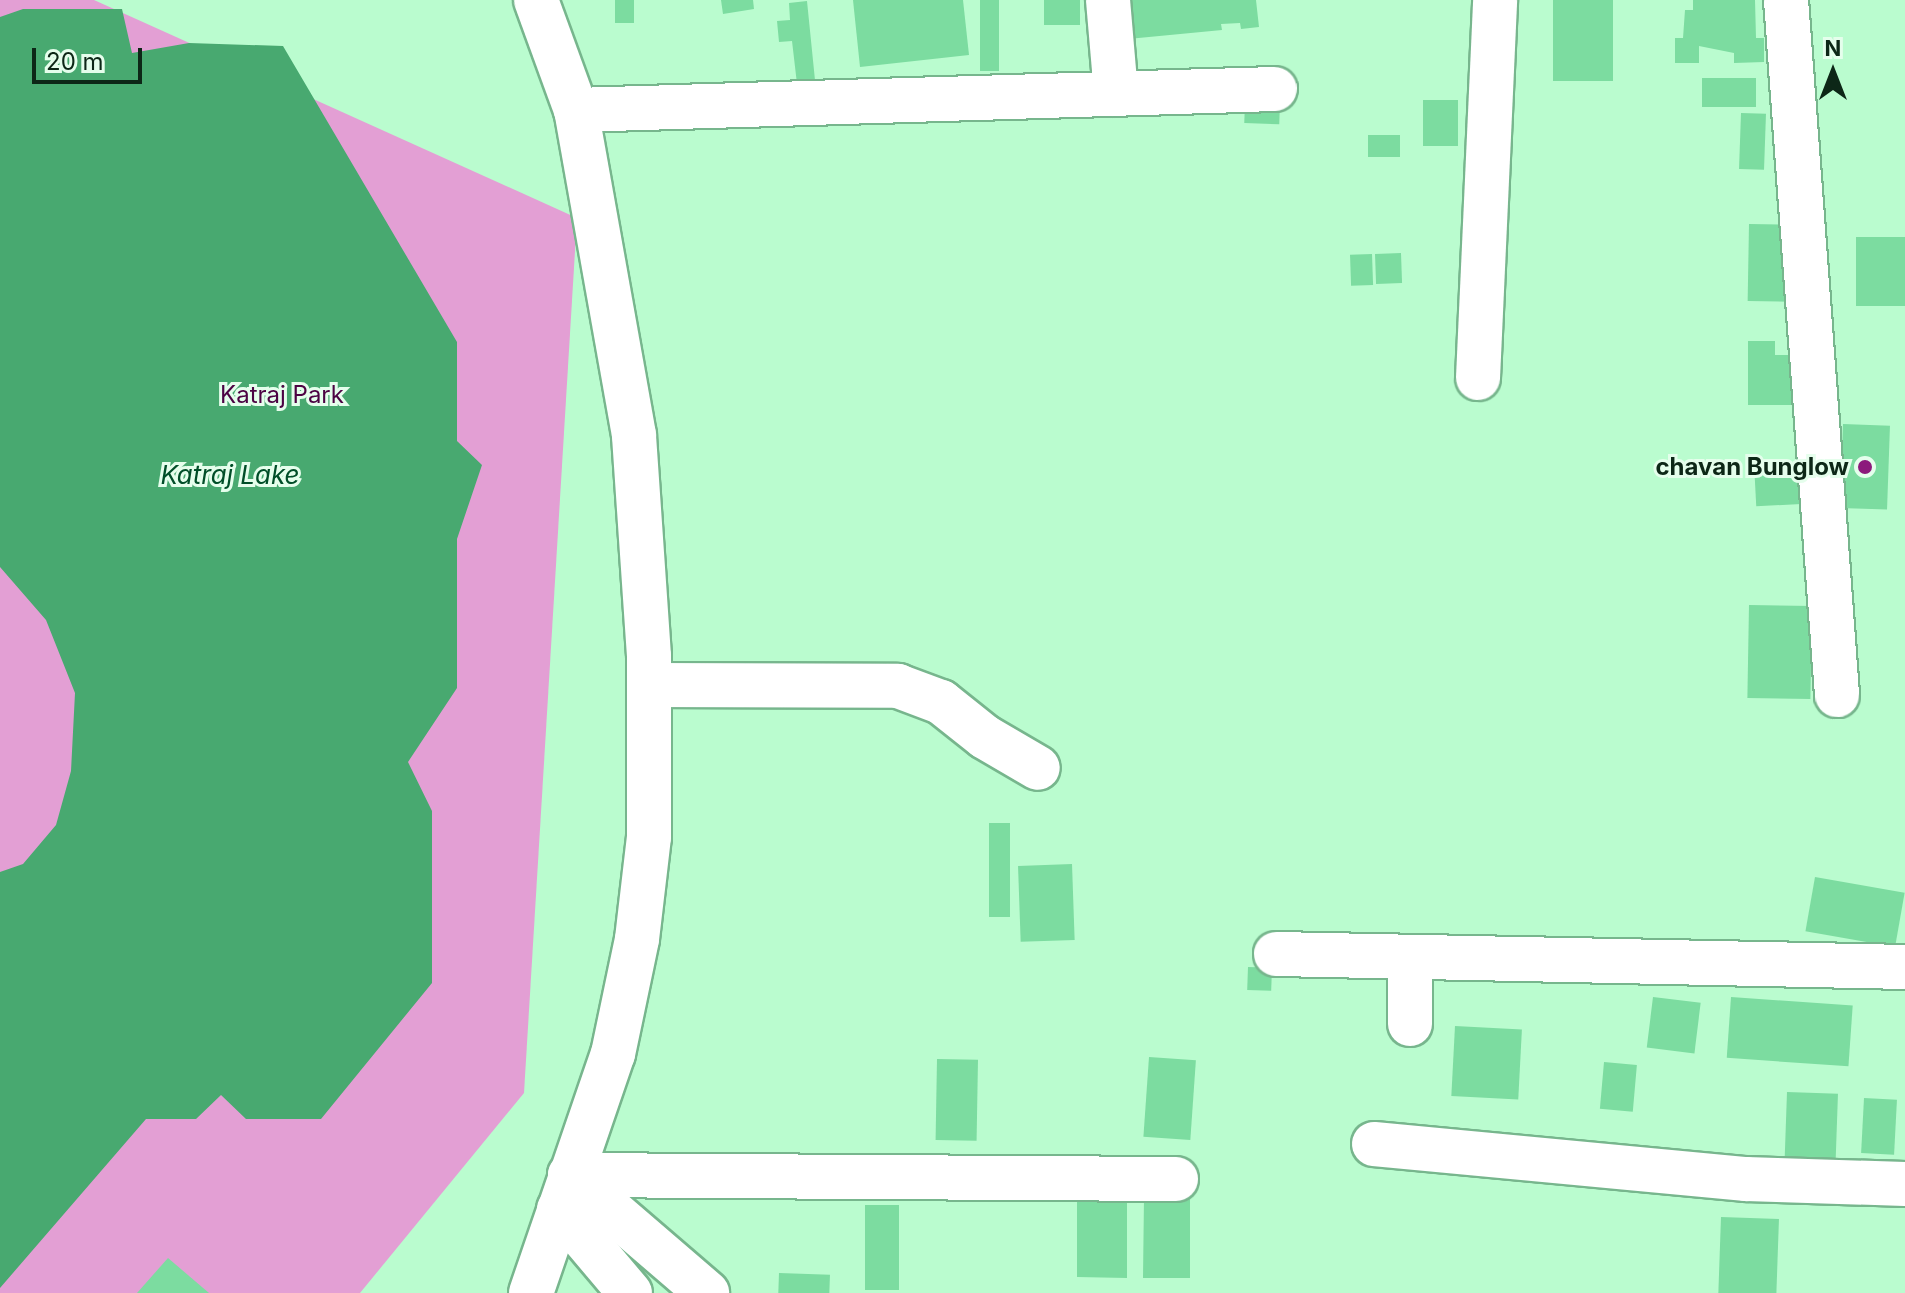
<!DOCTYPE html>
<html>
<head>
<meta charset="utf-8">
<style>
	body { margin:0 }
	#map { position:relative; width:1905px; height:1293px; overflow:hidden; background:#bafccf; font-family:Inter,sans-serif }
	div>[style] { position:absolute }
	.green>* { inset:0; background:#e39fd4 }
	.water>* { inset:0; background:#48a970 }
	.building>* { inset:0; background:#7cdca0; transform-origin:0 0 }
	.roads { filter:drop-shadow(2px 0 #77b68d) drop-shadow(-2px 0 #77b68d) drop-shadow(0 2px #77b68d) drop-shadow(0 -2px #77b68d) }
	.minor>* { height:44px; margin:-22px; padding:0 22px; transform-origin:22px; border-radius:22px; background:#fff }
	.dots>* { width:22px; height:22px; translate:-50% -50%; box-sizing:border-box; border:4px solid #e5feec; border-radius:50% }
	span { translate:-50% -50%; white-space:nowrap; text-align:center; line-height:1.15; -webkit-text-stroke:6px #e5feec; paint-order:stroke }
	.park-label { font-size:24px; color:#4c0243 }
	.poi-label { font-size:24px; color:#0d2717; font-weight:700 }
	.right { translate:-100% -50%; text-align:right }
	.water-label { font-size:26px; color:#004e28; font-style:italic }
	.north { position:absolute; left:1793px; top:32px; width:80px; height:80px; -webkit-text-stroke:6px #e5feec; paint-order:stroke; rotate:0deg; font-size:22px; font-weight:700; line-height:32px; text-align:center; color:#0d2717 }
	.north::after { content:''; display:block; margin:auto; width:28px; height:36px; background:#0d2717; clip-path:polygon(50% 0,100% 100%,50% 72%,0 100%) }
	.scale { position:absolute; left:32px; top:48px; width:110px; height:36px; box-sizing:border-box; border:4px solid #0d2717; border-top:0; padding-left:10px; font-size:24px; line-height:28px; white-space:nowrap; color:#0d2717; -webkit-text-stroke:6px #e5feec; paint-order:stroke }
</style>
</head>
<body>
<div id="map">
	<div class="green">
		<i style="clip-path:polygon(0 0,94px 0,577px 218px,524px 1093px,360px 1293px,0 1293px)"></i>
	</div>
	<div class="water">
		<i style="clip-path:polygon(23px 9px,122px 9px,132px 53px,189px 43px,283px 46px,457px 342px,457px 441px,482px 465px,457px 539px,457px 688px,408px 762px,432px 811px,432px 983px,321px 1119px,246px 1119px,221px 1095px,196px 1119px,146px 1119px,0 1288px,0 872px,23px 864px,56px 825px,71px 771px,75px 693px,46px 620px,0 567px,0 17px)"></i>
	</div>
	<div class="building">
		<i style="left:615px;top:0;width:19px;height:23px"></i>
		<i style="clip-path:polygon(721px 0,753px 0,754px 9px,723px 14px)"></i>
		<i style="clip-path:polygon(853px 0,963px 0,969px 55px,860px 67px)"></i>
		<i style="left:980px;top:0;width:19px;height:71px"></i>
		<i style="left:1044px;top:0;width:36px;height:25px"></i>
		<i style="clip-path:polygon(1124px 0,1256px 0,1259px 27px,1241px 29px,1240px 23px,1221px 24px,1222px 30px,1128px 39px)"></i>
		<i style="left:1553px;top:0;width:60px;height:81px"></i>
		<i style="clip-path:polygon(1693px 0,1755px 0,1756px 38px,1764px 38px,1764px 62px,1734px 63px,1734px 53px,1699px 46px,1699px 63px,1675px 63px,1675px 38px,1683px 38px,1685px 10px,1693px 10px)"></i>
		<i style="clip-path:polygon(807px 1px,817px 100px,799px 101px,792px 41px,779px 42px,777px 21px,790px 20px,789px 3px)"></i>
		<i style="left:1702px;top:78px;width:54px;height:29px"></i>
		<i style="left:1423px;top:100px;width:35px;height:46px"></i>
		<i style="left:1245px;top:102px;width:35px;height:21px;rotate:2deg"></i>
		<i style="left:1741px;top:113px;width:25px;height:56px;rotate:2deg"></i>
		<i style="left:1400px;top:135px;width:22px;height:32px;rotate:90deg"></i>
		<i style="left:1749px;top:224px;width:42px;height:77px;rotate:1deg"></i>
		<i style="left:1905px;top:237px;width:69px;height:49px;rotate:90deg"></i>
		<i style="left:1401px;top:253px;width:30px;height:26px;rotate:88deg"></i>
		<i style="left:1372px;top:254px;width:31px;height:22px;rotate:88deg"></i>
		<i style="clip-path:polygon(1748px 341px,1775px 341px,1775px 355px,1797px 355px,1797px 405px,1748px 405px)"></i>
		<i style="left:1843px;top:424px;width:47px;height:84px;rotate:2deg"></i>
		<i style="left:1799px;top:462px;width:42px;height:45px;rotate:87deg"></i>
		<i style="left:1749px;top:605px;width:63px;height:93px;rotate:1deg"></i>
		<i style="left:989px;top:823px;width:21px;height:94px"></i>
		<i style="left:1072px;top:864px;width:76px;height:54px;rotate:88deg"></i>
		<i style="left:1815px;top:877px;width:91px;height:55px;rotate:10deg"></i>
		<i style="left:1248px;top:967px;width:24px;height:23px;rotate:2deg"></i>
		<i style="left:1653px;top:997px;width:48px;height:51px;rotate:7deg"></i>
		<i style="left:1731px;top:997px;width:122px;height:61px;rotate:4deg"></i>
		<i style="left:1455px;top:1026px;width:67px;height:70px;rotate:3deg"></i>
		<i style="left:1149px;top:1057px;width:47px;height:80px;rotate:4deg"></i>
		<i style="left:937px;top:1059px;width:41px;height:81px;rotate:1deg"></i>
		<i style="left:1604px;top:1062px;width:33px;height:47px;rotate:5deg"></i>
		<i style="left:1787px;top:1092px;width:51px;height:78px;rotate:2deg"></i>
		<i style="left:1864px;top:1098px;width:33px;height:55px;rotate:3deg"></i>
		<i style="clip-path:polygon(1077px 1187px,1190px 1187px,1190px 1278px,1143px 1278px,1144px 1197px,1127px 1197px,1127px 1278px,1077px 1277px)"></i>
		<i style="left:865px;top:1205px;width:34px;height:85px"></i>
		<i style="left:1721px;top:1217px;width:58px;height:76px;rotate:2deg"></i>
		<i style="clip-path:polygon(168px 1258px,209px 1293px,137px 1293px)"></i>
		<i style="left:779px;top:1273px;width:51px;height:20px;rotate:2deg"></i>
	</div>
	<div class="roads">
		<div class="minor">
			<i style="left:1108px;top:0;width:94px;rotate:85.1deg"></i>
			<i style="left:1786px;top:0;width:697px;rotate:85.8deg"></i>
			<i style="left:576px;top:110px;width:699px;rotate:-1.72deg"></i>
			<i style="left:1478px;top:378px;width:378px;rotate:-87.4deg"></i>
			<i style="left:649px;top:685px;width:249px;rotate:0.2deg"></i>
			<i style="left:898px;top:686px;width:46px;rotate:20.4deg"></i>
			<i style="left:941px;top:702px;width:56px;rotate:38.5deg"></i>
			<i style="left:985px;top:737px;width:61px;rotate:30.3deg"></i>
			<i style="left:1276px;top:954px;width:629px;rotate:1.18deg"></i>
			<i style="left:1410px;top:960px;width:64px;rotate:90deg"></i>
			<i style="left:1374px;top:1144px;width:374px;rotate:5.4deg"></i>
			<i style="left:1746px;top:1179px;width:159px;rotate:1.8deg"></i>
			<i style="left:570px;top:1175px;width:606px;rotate:0.38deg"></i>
			<i style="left:570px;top:1175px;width:181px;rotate:40.7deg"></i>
			<i style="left:559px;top:1209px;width:110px;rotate:49.8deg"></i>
			<i style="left:531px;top:1293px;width:253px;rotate:-71.1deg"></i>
			<i style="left:613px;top:1054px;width:117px;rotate:-78.2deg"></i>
			<i style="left:637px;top:939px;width:103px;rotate:-83.3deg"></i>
			<i style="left:649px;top:837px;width:181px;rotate:-90deg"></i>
			<i style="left:649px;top:656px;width:222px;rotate:-93.9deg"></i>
			<i style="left:634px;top:435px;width:330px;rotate:-100.1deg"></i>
			<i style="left:576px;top:110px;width:117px;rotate:-110deg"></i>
		</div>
	</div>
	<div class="dots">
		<i style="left:1865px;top:467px;background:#8c1a7c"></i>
	</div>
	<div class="park-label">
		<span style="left:282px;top:395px">Katraj Park</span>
	</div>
	<div class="poi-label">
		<span class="right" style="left:1849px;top:467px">chavan Bunglow</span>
	</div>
	<div class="water-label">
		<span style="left:230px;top:475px">Katraj Lake</span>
	</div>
	<div class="north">N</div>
	<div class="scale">20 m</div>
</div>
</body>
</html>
